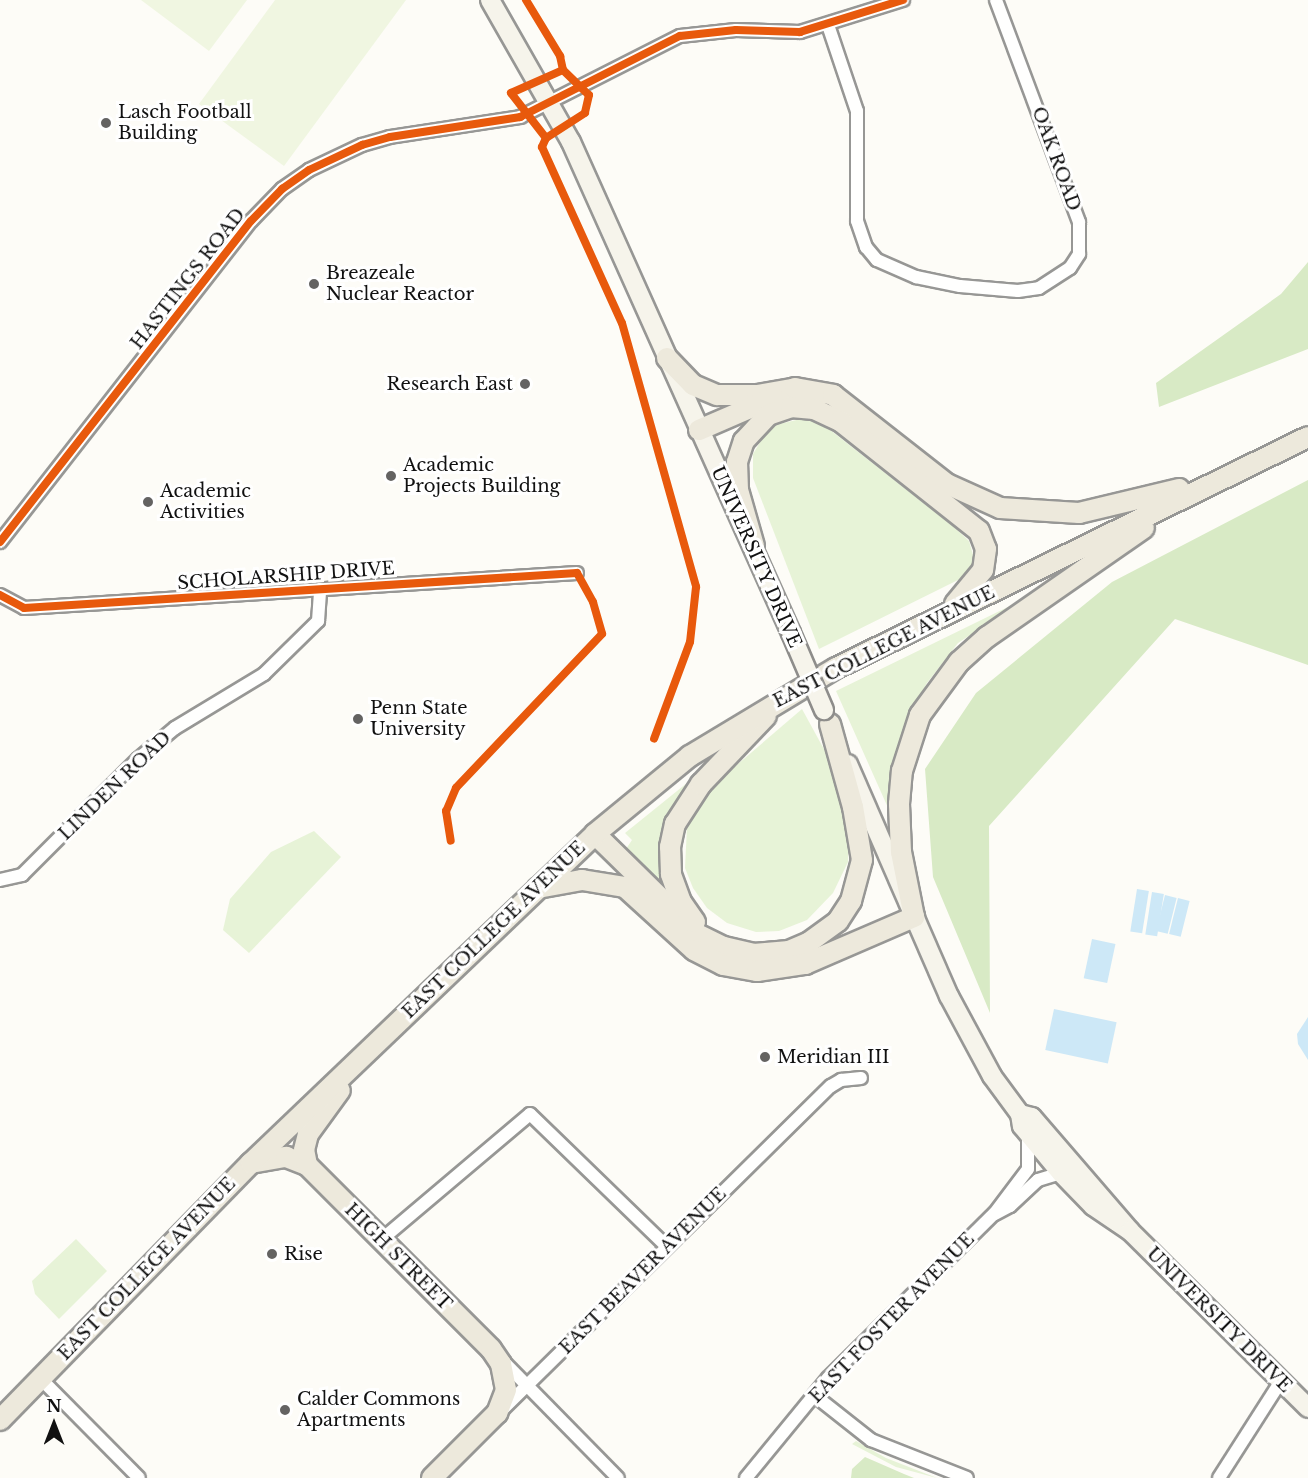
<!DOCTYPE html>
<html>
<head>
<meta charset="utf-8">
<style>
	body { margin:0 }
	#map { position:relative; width:1308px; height:1478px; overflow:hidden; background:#fdfcf7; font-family:"Libre Baskerville",serif }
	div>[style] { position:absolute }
	.green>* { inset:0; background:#e7f3d7 }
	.forest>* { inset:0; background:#d8eac5 }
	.pitch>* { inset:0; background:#f0f6e1 }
	.water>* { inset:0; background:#cde8f7; transform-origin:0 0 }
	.roads { filter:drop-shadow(2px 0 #979795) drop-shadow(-2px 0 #979795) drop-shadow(0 2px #979795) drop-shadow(0 -2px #979795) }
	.street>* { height:12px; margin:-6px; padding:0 6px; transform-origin:6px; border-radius:6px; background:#fffffe }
	.secondary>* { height:18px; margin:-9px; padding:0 9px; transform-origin:9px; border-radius:9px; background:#f6f4eb }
	.primary>* { height:20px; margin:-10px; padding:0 10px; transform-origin:10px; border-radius:10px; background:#ede9dc }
	.bridges { filter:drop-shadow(2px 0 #8e8d8b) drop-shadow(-2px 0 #8e8d8b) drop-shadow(0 2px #8e8d8b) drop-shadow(0 -2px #8e8d8b) }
	.secondary-bridge>* { height:18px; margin:-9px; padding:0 9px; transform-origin:9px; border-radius:9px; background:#f6f4eb }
	.cycleway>* { height:8px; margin:-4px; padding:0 4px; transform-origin:4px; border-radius:4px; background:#e8590c }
	.dots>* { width:16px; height:16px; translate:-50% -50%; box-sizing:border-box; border:3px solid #fff; border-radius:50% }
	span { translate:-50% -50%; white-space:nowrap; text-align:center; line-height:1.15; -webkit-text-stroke:6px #fff; paint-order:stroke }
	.poi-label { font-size:18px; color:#111 }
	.left { translate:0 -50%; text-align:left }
	.right { translate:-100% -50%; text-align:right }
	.street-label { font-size:18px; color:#111 }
	.north { position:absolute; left:24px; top:1394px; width:60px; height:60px; -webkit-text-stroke:4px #fff; paint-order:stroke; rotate:0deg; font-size:16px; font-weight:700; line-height:24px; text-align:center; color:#111 }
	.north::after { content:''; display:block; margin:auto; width:21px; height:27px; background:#111; clip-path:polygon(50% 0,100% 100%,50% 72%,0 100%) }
</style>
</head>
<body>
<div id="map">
	<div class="green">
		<i style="clip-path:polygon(805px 418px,820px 422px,954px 527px,969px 541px,973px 555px,972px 567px,962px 578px,819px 649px,753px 478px,753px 454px,762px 439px,775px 425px)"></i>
		<i style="clip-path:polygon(1028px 597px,958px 643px,927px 683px,905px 723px,892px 771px,889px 810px,836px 691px)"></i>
		<i style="clip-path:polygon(802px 709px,831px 762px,849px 828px,848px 862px,833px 893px,807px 920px,779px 931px,756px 932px,727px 923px,707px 908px,693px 888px,685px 868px,687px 827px,697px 803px,717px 782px)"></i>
		<i style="clip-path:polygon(708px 766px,686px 791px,670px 896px,624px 852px,632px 840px,625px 833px)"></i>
		<i style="clip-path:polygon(314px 831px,341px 857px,249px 953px,223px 930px,230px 899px,271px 852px)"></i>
		<i style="clip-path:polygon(76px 1239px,107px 1271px,59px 1319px,35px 1294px,32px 1281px)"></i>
		<i style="clip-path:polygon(856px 1441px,886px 1458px,937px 1478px,896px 1467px,852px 1444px)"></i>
	</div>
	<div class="forest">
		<i style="clip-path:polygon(1308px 262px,1308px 349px,1159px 407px,1156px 383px,1281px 294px)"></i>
		<i style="clip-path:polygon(1308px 480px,1308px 665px,1175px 619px,989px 826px,990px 1013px,933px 877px,925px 769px,976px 693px,1112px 582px)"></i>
		<i style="clip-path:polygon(865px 1457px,904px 1474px,914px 1478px,851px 1478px,852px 1469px)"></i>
	</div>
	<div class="pitch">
		<i style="clip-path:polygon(141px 0,247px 0,209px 51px)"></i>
		<i style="clip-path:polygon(275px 0,406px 0,284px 166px,199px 104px)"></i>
	</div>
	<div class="water">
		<i style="left:1137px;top:889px;width:12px;height:43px;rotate:9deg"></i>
		<i style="left:1152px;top:892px;width:12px;height:43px;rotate:9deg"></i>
		<i style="left:1165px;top:895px;width:12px;height:37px;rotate:14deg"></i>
		<i style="left:1178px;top:898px;width:12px;height:37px;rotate:14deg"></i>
		<i style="left:1092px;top:939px;width:24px;height:40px;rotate:12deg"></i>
		<i style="left:1054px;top:1009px;width:64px;height:42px;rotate:12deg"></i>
		<i style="clip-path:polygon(1308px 1017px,1308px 1060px,1298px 1044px,1297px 1034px)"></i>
	</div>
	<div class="roads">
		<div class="street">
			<i style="left:828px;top:25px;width:91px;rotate:71.4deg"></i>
			<i style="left:857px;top:111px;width:110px;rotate:90deg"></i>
			<i style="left:857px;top:221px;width:28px;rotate:71deg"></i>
			<i style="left:866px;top:247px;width:17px;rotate:50deg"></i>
			<i style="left:877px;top:260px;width:43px;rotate:23.6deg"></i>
			<i style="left:916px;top:277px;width:45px;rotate:11.6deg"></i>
			<i style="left:960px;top:286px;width:58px;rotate:4.9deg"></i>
			<i style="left:1018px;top:291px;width:21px;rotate:-8deg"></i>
			<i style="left:1039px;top:288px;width:37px;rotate:-33deg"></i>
			<i style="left:1070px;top:268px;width:17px;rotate:-57deg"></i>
			<i style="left:1079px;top:254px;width:32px;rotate:-90deg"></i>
			<i style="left:1079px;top:222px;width:237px;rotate:-110.5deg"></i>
			<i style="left:0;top:542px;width:407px;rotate:-52deg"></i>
			<i style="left:251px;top:221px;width:45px;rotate:-45.9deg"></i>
			<i style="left:282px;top:189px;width:33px;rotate:-35deg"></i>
			<i style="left:309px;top:170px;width:59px;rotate:-25.3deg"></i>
			<i style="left:362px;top:145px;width:29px;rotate:-16deg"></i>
			<i style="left:390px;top:137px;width:132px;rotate:-8.7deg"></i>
			<i style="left:520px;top:117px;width:179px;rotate:-26.9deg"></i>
			<i style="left:680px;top:36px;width:56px;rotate:-6.1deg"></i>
			<i style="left:736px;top:30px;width:64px;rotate:1.8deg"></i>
			<i style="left:800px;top:32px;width:108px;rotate:-17.3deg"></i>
			<i style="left:0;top:595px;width:27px;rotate:28deg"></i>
			<i style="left:24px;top:608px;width:554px;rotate:-3.62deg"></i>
			<i style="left:0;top:880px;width:23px;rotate:-13deg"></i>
			<i style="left:22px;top:875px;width:164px;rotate:-45deg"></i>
			<i style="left:138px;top:759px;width:48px;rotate:-40deg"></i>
			<i style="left:175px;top:728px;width:104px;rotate:-31.2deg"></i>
			<i style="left:264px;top:674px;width:76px;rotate:-44.5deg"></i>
			<i style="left:318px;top:621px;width:32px;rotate:-86deg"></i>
			<i style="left:995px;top:1214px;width:17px;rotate:-28deg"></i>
			<i style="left:1010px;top:1206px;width:38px;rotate:-43deg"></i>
			<i style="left:1038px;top:1180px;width:24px;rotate:-17deg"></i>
			<i style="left:381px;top:1240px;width:195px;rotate:-40.2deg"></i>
			<i style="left:530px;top:1114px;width:190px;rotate:44.1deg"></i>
			<i style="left:500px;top:1358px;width:168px;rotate:45.5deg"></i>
			<i style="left:41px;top:1379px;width:139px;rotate:45.3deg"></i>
			<i style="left:814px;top:1395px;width:73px;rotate:38.3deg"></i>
			<i style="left:871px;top:1440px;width:103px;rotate:21.6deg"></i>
			<i style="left:503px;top:1409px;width:460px;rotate:-44.6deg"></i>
			<i style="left:831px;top:1086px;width:12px;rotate:-31deg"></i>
			<i style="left:841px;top:1080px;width:20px;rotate:-6deg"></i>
			<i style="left:746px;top:1478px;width:129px;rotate:-50.6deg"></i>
			<i style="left:828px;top:1378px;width:233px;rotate:-44.7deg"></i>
			<i style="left:994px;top:1214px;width:56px;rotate:-52.9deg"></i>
			<i style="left:1028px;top:1169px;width:32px;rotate:-90deg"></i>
			<i style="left:1219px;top:1478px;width:115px;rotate:-57.4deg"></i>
		</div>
		<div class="secondary">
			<i style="left:490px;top:0;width:163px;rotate:60.3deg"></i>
			<i style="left:571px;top:142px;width:538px;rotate:65.86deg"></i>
			<i style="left:848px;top:764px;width:253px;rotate:66.5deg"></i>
			<i style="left:949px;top:996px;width:91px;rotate:61.7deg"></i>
			<i style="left:992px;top:1076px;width:47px;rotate:53.6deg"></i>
			<i style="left:1020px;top:1114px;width:12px;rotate:81deg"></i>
			<i style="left:1022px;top:1126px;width:61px;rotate:50.3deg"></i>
			<i style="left:1061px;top:1173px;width:46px;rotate:45.9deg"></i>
			<i style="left:1093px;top:1206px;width:45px;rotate:34deg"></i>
			<i style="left:1020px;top:1114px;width:12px;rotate:14deg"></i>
			<i style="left:1032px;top:1117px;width:150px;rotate:49.3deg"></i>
			<i style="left:1130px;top:1231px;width:251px;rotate:44.8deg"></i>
		</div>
		<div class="primary">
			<i style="left:667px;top:358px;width:37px;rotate:46deg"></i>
			<i style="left:693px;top:385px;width:26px;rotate:23deg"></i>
			<i style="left:717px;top:395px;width:40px"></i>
			<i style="left:757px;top:395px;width:39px;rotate:-10deg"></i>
			<i style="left:795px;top:388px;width:39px;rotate:10deg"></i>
			<i style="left:833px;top:395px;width:145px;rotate:38deg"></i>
			<i style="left:947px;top:484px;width:58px;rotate:24.4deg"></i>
			<i style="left:1000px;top:508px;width:79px;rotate:3.6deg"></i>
			<i style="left:1079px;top:513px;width:103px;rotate:-13.5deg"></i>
			<i style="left:699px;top:430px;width:81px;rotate:-23.4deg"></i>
			<i style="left:754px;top:546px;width:58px;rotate:-105.9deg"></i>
			<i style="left:738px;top:490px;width:28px;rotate:-92deg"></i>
			<i style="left:737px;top:462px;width:22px;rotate:-72deg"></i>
			<i style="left:744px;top:441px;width:35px;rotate:-47deg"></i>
			<i style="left:768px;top:415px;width:24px;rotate:-19deg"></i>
			<i style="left:791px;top:407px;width:23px;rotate:5deg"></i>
			<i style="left:814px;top:409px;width:29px;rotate:25deg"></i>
			<i style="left:840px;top:421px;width:177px;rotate:38.4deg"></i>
			<i style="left:979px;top:531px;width:19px;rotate:69deg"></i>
			<i style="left:986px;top:549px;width:21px;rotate:98deg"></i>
			<i style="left:983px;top:570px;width:44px;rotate:129.5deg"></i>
			<i style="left:595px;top:834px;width:143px;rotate:44.4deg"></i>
			<i style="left:697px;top:934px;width:30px;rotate:26deg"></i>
			<i style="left:724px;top:947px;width:31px;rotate:13deg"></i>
			<i style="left:754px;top:954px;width:35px;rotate:-5deg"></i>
			<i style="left:789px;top:951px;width:21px;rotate:-23deg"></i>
			<i style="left:808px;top:943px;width:37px;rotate:-36deg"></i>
			<i style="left:838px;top:921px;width:24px;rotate:-57deg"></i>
			<i style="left:851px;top:901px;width:42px;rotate:-75deg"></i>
			<i style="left:862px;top:860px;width:54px;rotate:-99.6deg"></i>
			<i style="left:853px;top:807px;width:86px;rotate:-105.5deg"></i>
			<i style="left:538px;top:888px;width:45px;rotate:-10.3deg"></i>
			<i style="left:582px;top:880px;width:44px;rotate:9.2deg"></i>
			<i style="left:625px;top:887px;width:93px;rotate:42.4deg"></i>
			<i style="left:694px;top:950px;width:33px;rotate:27deg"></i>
			<i style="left:723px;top:965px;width:35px;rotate:10deg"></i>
			<i style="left:757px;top:971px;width:49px;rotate:-8.3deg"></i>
			<i style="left:805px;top:964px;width:119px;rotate:-23.3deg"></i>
			<i style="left:914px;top:917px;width:66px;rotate:-101.3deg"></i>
			<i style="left:901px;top:852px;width:48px;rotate:-92.4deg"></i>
			<i style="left:899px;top:804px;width:33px;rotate:-85deg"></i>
			<i style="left:902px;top:771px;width:59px;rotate:-72.2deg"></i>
			<i style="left:920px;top:715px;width:66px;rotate:-53.7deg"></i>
			<i style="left:959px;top:662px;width:38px;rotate:-42deg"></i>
			<i style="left:987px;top:637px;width:191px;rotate:-34.8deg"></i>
			<i style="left:695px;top:922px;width:24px;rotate:-125deg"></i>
			<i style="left:681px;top:902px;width:30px;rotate:-110deg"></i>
			<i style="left:671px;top:874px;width:27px;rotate:-92deg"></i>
			<i style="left:670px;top:847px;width:24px;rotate:-78deg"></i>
			<i style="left:675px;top:824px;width:48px;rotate:-57deg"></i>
			<i style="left:701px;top:784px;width:94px;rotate:-46.3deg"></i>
			<i style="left:251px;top:1163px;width:36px;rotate:-10deg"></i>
			<i style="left:286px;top:1157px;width:22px;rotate:21deg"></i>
			<i style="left:307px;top:1165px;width:260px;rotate:45deg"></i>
			<i style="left:491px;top:1349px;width:18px;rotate:56deg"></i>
			<i style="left:501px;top:1364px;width:26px;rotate:79deg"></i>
			<i style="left:506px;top:1390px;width:25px;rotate:111deg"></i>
			<i style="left:497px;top:1413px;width:92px;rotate:135deg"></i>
			<i style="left:307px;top:1165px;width:15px;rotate:-101deg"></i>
			<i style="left:304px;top:1150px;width:16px;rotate:-76deg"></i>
			<i style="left:308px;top:1134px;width:54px;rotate:-54deg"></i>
			<i style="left:0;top:1420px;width:359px;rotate:-45.7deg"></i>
			<i style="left:251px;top:1163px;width:476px;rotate:-43.7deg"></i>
			<i style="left:595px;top:834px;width:123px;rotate:-39.4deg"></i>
			<i style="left:690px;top:756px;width:170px;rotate:-31.1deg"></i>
			<i style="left:836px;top:668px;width:525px;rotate:-26.08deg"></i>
		</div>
	</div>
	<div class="bridges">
		<div class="secondary-bridge">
			<i style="left:791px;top:633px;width:84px;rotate:66.8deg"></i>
		</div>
	</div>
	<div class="cycleway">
		<i style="left:526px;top:0;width:66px;rotate:58.7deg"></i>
		<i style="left:560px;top:56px;width:14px;rotate:78deg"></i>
		<i style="left:546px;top:138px;width:57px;rotate:-127.9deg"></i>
		<i style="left:511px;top:93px;width:57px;rotate:-23.9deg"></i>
		<i style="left:563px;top:70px;width:36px;rotate:44deg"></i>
		<i style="left:589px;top:95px;width:18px;rotate:103deg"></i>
		<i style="left:585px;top:113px;width:46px;rotate:147.3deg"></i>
		<i style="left:546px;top:138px;width:10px;rotate:114deg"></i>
		<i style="left:542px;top:147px;width:193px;rotate:65.6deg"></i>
		<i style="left:622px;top:323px;width:274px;rotate:74.3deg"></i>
		<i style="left:696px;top:587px;width:55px;rotate:96.2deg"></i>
		<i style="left:690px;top:642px;width:103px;rotate:110.4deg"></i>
		<i style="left:0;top:542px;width:407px;rotate:-52deg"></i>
		<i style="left:251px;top:221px;width:45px;rotate:-45.9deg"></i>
		<i style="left:282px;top:189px;width:33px;rotate:-35deg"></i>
		<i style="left:309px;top:170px;width:59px;rotate:-25.3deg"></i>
		<i style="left:362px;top:145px;width:29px;rotate:-16deg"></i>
		<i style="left:390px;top:137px;width:132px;rotate:-8.7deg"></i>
		<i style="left:520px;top:117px;width:179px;rotate:-26.9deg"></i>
		<i style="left:680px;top:36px;width:56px;rotate:-6.1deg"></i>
		<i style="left:736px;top:30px;width:64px;rotate:1.8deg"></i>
		<i style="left:800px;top:32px;width:108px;rotate:-17.3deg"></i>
		<i style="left:0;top:595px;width:27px;rotate:28deg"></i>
		<i style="left:24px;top:608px;width:554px;rotate:-3.62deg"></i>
		<i style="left:577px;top:573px;width:33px;rotate:61deg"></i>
		<i style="left:593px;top:602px;width:33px;rotate:74deg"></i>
		<i style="left:602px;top:634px;width:212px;rotate:133.5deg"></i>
		<i style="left:456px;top:788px;width:25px;rotate:113deg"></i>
		<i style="left:446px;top:811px;width:30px;rotate:81deg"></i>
	</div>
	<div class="dots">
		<i style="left:106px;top:123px;background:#646362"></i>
		<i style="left:314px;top:284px;background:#646362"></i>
		<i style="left:525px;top:384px;background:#646362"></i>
		<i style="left:391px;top:476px;background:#646362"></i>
		<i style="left:148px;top:502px;background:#646362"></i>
		<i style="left:358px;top:719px;background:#646362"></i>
		<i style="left:765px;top:1057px;background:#646362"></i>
		<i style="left:272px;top:1254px;background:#646362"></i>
		<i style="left:285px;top:1410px;background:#646362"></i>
	</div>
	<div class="poi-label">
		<span class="left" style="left:118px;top:123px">Lasch Football<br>Building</span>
		<span class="left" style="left:326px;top:284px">Breazeale<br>Nuclear Reactor</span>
		<span class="right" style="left:513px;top:384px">Research East</span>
		<span class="left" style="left:403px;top:476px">Academic<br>Projects Building</span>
		<span class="left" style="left:160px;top:502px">Academic<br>Activities</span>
		<span class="left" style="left:370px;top:719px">Penn State<br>University</span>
		<span class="left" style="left:777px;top:1057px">Meridian III</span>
		<span class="left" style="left:284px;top:1254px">Rise</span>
		<span class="left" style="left:297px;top:1410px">Calder Commons<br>Apartments</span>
	</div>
	<div class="street-label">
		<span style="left:1056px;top:159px;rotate:70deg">OAK ROAD</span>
		<span style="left:188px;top:279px;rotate:-52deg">HASTINGS ROAD</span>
		<span style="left:756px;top:557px;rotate:66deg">UNIVERSITY DRIVE</span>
		<span style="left:286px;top:576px;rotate:-4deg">SCHOLARSHIP DRIVE</span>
		<span style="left:884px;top:647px;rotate:-27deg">EAST COLLEGE AVENUE</span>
		<span style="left:115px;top:786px;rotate:-44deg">LINDEN ROAD</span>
		<span style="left:494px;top:930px;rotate:-44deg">EAST COLLEGE AVENUE</span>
		<span style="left:398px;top:1257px;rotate:45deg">HIGH STREET</span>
		<span style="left:147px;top:1269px;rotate:-46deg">EAST COLLEGE AVENUE</span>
		<span style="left:643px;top:1271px;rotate:-45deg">EAST BEAVER AVENUE</span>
		<span style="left:892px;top:1318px;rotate:-46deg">EAST FOSTER AVENUE</span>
		<span style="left:1219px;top:1320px;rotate:45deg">UNIVERSITY DRIVE</span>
	</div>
	<div class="north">N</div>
</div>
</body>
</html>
